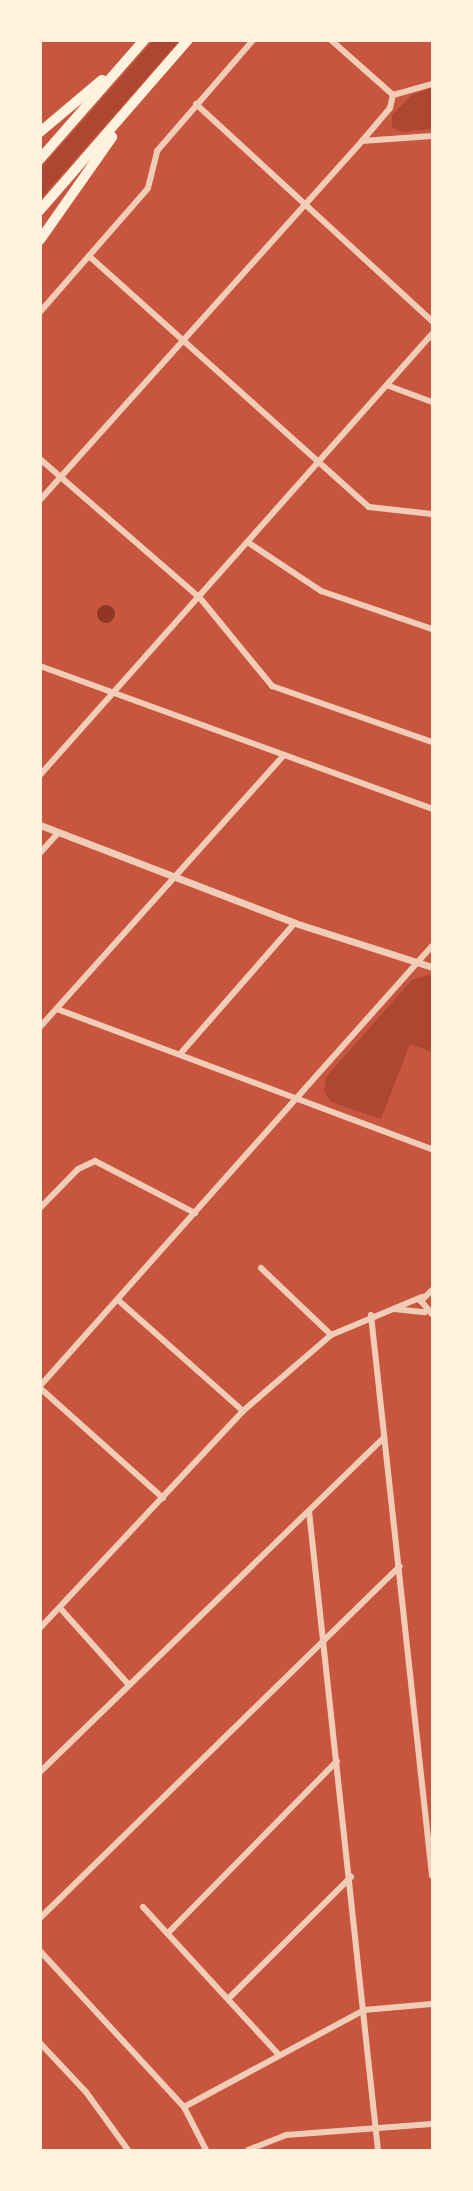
<!DOCTYPE html>
<style>
body{margin:0}
#map{position:relative;width:473px;height:2191px;overflow:hidden;background:#c8553d;font-family:"Exo 2",sans-serif}
div>[style]{position:absolute}
.green>*{inset:0;background:#ae4732}
.water>*{inset:0;background:#8f3625}
.round{border-radius:50%}
.minor>*{height:6px;margin:-3px;padding:0 3px;transform-origin:3px;border-radius:3px;background:#f1ccb7}
.tertiary>*{height:7px;margin:-3.5px;padding:0 3.5px;transform-origin:3.5px;border-radius:3.5px;background:#f1ccb7}
.motorway>*{height:10px;margin:-5px;padding:0 5px;transform-origin:5px;border-radius:5px;background:#fff3e0}
span{translate:-50% -50%;white-space:nowrap;text-align:center;line-height:1.15;-webkit-text-stroke:6px #fff3e0;paint-order:stroke}
.frame{position:absolute;inset:0;border:42px solid #fff3e0;pointer-events:none}
</style>
<div id="map">
<div class="green">
<i style="clip-path:polygon(153px 41px,179px 41px,41px 198px,41px 168px)"></i>
<i style="clip-path:polygon(432px 87px,432px 129px,402px 132px,392px 127px,392px 115px,412px 95px)"></i>
<i style="clip-path:polygon(432px 974px,432px 1052px,410px 1044px,381px 1119px,331px 1102px,324px 1092px,326px 1077px,412px 980px)"></i>
</div>
<div class="water">
<i class="round" style="left:97px;top:605px;width:18px;height:18px"></i>
</div>
<div class="minor">
<i style="left:331px;top:40px;width:83px;rotate:41.6deg"></i>
<i style="left:196px;top:104px;width:321px;rotate:42.6deg"></i>
<i style="left:362px;top:141px;width:70px;rotate:-4.1deg"></i>
<i style="left:89px;top:256px;width:376px;rotate:41.9deg"></i>
<i style="left:369px;top:507px;width:63px;rotate:6.3deg"></i>
<i style="left:40px;top:312px;width:164px;rotate:-48.9deg"></i>
<i style="left:148px;top:188px;width:38px;rotate:-76deg"></i>
<i style="left:157px;top:151px;width:147px;rotate:-49.1deg"></i>
<i style="left:389px;top:386px;width:46px;rotate:20.4deg"></i>
<i style="left:40px;top:459px;width:212px;rotate:41deg"></i>
<i style="left:200px;top:598px;width:114px;rotate:50.7deg"></i>
<i style="left:272px;top:686px;width:170px;rotate:19.3deg"></i>
<i style="left:40px;top:500px;width:482px;rotate:-48.1deg"></i>
<i style="left:362px;top:141px;width:43px;rotate:-49.7deg"></i>
<i style="left:390px;top:108px;width:13px;rotate:-77deg"></i>
<i style="left:393px;top:95px;width:41px;rotate:-15.8deg"></i>
<i style="left:249px;top:543px;width:87px;rotate:33.7deg"></i>
<i style="left:321px;top:591px;width:117px;rotate:18.9deg"></i>
<i style="left:40px;top:666px;width:417px;rotate:20deg"></i>
<i style="left:40px;top:775px;width:590px;rotate:-48.37deg"></i>
<i style="left:40px;top:853px;width:28px;rotate:-48deg"></i>
<i style="left:57px;top:1009px;width:400px;rotate:20.5deg"></i>
<i style="left:40px;top:1027px;width:364px;rotate:-48.1deg"></i>
<i style="left:181px;top:1053px;width:173px;rotate:-48.8deg"></i>
<i style="left:40px;top:1208px;width:54px;rotate:-45.7deg"></i>
<i style="left:78px;top:1169px;width:19px;rotate:-25deg"></i>
<i style="left:95px;top:1161px;width:113px;rotate:27.5deg"></i>
<i style="left:261px;top:1268px;width:97px;rotate:43.7deg"></i>
<i style="left:432px;top:1290px;width:16px;rotate:135deg"></i>
<i style="left:421px;top:1301px;width:17px;rotate:50deg"></i>
<i style="left:118px;top:1300px;width:167px;rotate:41.6deg"></i>
<i style="left:394px;top:1309px;width:31px;rotate:6deg"></i>
<i style="left:371px;top:1315px;width:564px;rotate:83.79deg"></i>
<i style="left:40px;top:1386px;width:589px;rotate:-48.3deg"></i>
<i style="left:40px;top:1388px;width:165px;rotate:41.8deg"></i>
<i style="left:309px;top:1511px;width:643px;rotate:83.84deg"></i>
<i style="left:60px;top:1608px;width:103px;rotate:48.1deg"></i>
<i style="left:40px;top:1628px;width:297px;rotate:-46.9deg"></i>
<i style="left:243px;top:1411px;width:116px;rotate:-40.8deg"></i>
<i style="left:331px;top:1335px;width:99px;rotate:-22.7deg"></i>
<i style="left:40px;top:1772px;width:480px;rotate:-44.2deg"></i>
<i style="left:143px;top:1907px;width:200px;rotate:47.4deg"></i>
<i style="left:40px;top:1918px;width:503px;rotate:-44.36deg"></i>
<i style="left:168px;top:1933px;width:241px;rotate:-45.5deg"></i>
<i style="left:40px;top:1951px;width:212px;rotate:47.3deg"></i>
<i style="left:184px;top:2107px;width:48px;rotate:62.9deg"></i>
<i style="left:229px;top:1998px;width:172px;rotate:-44.8deg"></i>
<i style="left:40px;top:2043px;width:67px;rotate:46.8deg"></i>
<i style="left:86px;top:2092px;width:72px;rotate:54.1deg"></i>
<i style="left:184px;top:2107px;width:204px;rotate:-28.3deg"></i>
<i style="left:364px;top:2010px;width:68px;rotate:-5deg"></i>
<i style="left:248px;top:2150px;width:41px;rotate:-21.5deg"></i>
<i style="left:286px;top:2135px;width:146px;rotate:-4.3deg"></i>
</div>
<div class="tertiary">
<i style="left:40px;top:825px;width:273px;rotate:21deg"></i>
<i style="left:295px;top:923px;width:144px;rotate:17.8deg"></i>
</div>
<div class="motorway">
<i style="left:40px;top:132px;width:81px;rotate:-40deg"></i>
<i style="left:40px;top:159px;width:158px;rotate:-48.8deg"></i>
<i style="left:40px;top:210px;width:225px;rotate:-49deg"></i>
<i style="left:40px;top:240px;width:126px;rotate:-55deg"></i>
</div>
<div class="frame"></div>
</div>
